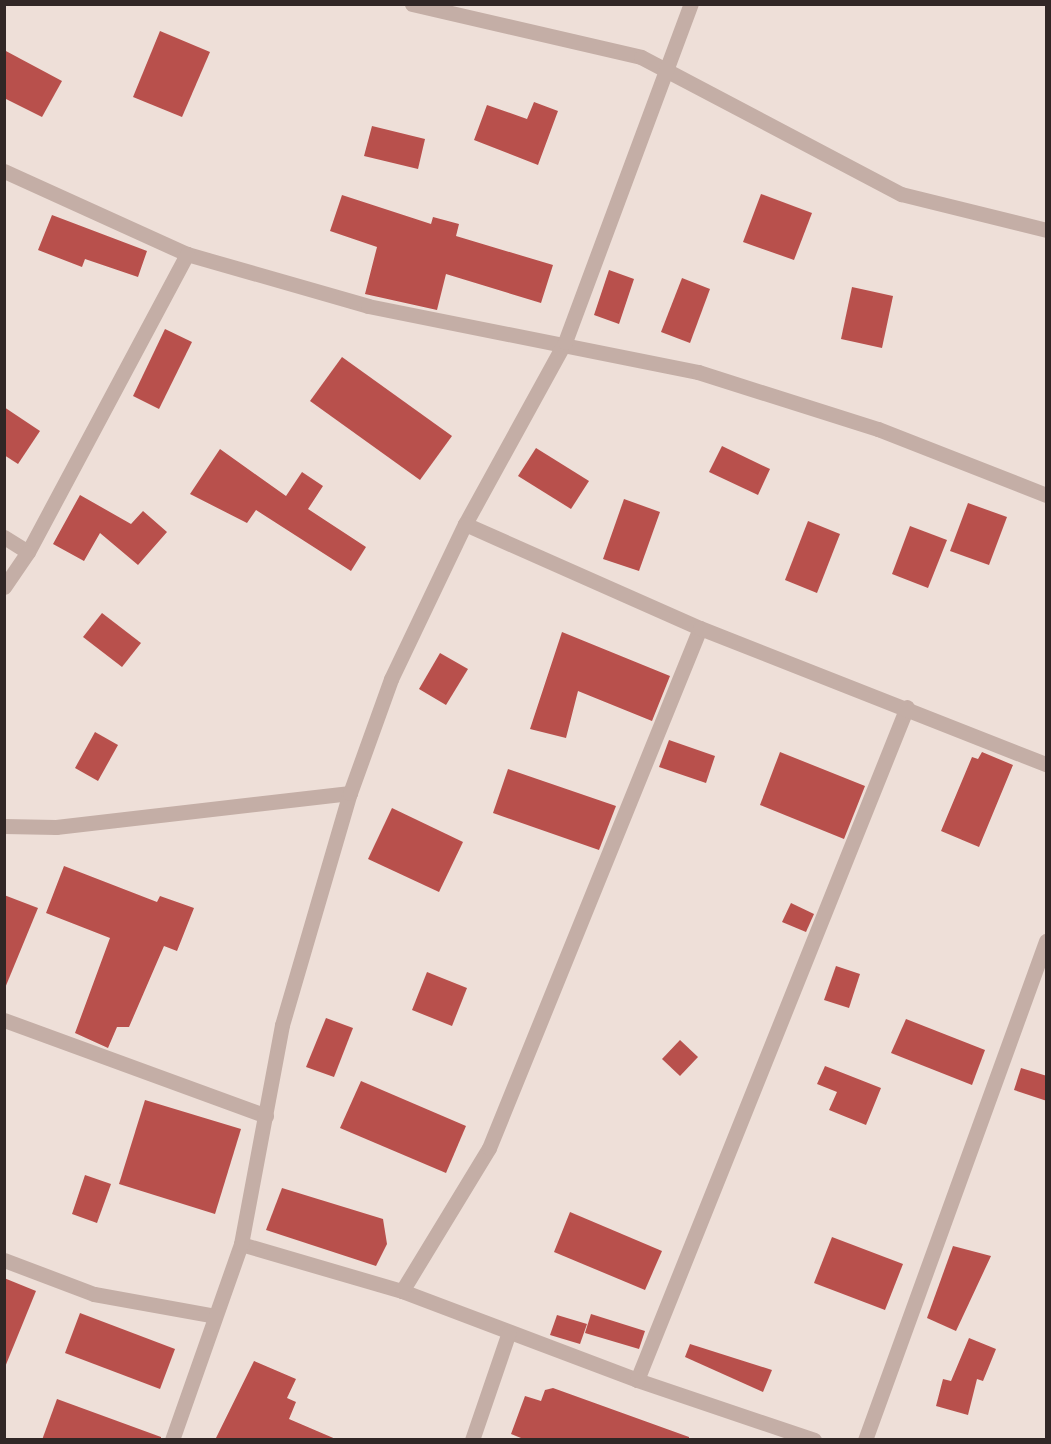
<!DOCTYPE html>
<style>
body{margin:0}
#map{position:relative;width:1051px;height:1444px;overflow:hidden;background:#eedfd8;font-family:"Golos Text",sans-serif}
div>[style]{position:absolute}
.building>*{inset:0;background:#b8504c}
.minor>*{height:15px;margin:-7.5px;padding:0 7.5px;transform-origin:7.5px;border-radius:7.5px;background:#c4aea6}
span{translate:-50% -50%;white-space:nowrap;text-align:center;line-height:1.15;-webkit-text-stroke:6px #f6eae4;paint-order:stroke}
.frame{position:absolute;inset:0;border:6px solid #312726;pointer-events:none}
</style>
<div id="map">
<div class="building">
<i style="clip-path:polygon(160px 31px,210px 52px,182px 117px,133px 97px)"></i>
<i style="clip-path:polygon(4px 50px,62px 81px,42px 117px,4px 98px)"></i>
<i style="clip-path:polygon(534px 102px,558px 111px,538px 165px,474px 140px,487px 105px,527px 119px)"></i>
<i style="clip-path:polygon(372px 126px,425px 139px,418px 169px,364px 156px)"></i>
<i style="clip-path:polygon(761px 194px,812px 213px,794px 260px,743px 242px)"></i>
<i style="clip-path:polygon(342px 195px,431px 224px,433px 217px,459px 224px,456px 236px,553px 265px,541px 303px,446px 274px,437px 310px,365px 294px,377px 247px,330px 231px)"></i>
<i style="clip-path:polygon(52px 215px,147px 251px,138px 277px,85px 259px,82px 267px,38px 250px)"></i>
<i style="clip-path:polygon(609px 270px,634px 279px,619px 324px,594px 315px)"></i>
<i style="clip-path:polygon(682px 278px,710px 289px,690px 343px,661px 332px)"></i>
<i style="clip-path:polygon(852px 287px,893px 296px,882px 348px,841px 339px)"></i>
<i style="clip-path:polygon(165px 329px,192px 342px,159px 409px,133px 396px)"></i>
<i style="clip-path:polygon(342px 357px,452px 436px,420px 480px,310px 401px)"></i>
<i style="clip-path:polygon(4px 407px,40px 431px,18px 464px,4px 455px)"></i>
<i style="clip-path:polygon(722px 446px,770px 469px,758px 495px,709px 472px)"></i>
<i style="clip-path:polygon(536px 448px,589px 481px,571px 509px,518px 476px)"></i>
<i style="clip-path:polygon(220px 449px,286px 496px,302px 472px,323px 486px,308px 509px,366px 547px,351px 571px,256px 510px,247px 523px,190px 494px)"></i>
<i style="clip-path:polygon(80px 495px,131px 524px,143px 511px,167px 532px,138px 565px,100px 533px,84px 561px,53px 544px)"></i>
<i style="clip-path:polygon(624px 499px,660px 512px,639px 571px,603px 559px)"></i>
<i style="clip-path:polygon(968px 503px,1007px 517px,989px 565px,950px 551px)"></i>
<i style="clip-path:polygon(808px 521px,840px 534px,817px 593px,785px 580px)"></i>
<i style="clip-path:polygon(910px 526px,947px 540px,928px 588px,892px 574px)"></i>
<i style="clip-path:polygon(102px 613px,141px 643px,122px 667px,83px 637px)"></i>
<i style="clip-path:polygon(562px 632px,670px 676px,652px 721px,578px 691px,566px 738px,530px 729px)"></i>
<i style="clip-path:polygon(440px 653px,468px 669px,446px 705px,419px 689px)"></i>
<i style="clip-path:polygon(95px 732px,118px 745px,98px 781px,75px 768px)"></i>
<i style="clip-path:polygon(669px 740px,715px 756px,706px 783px,659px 767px)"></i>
<i style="clip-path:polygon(780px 752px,865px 786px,844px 839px,760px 805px)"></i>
<i style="clip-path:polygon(982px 752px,1013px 765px,979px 847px,941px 831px,972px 757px,978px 759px)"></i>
<i style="clip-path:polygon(508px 769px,616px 806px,599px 850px,493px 813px)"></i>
<i style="clip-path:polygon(392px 808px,463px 842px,439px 892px,368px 859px)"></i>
<i style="clip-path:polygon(64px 866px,157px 902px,160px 896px,194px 908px,177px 951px,164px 946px,129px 1027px,117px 1027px,108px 1048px,75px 1033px,110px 938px,46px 913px)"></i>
<i style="clip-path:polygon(4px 895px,38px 908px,5px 988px,4px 988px)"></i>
<i style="clip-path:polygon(791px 903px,814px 914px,806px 932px,782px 922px)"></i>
<i style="clip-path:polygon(836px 966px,860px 974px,849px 1008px,824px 1000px)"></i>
<i style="clip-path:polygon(427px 972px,467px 988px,452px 1026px,412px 1010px)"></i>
<i style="clip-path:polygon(326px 1018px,353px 1028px,334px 1077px,306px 1067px)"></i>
<i style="clip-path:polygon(906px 1019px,985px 1050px,972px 1085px,891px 1053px)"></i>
<i style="clip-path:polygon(680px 1040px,698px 1057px,680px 1076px,662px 1059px)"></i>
<i style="clip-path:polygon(825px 1066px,881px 1088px,866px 1125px,829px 1110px,837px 1092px,817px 1084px)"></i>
<i style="clip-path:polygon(1021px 1068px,1047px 1076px,1047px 1101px,1014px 1090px)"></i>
<i style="clip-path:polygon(361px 1081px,466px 1126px,446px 1173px,340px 1128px)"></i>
<i style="clip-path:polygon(145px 1100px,241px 1129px,215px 1214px,119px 1184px)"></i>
<i style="clip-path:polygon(85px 1175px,111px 1184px,97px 1223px,72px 1214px)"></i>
<i style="clip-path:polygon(282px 1188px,383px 1219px,387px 1244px,376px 1266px,266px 1230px)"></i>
<i style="clip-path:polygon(570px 1212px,662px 1251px,645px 1290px,554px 1252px)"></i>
<i style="clip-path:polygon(832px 1237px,903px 1264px,885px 1310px,814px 1283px)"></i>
<i style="clip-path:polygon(953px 1246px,991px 1256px,956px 1331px,927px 1318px)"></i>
<i style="clip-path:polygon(4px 1278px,36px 1291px,5px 1367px,4px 1367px)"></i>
<i style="clip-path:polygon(80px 1313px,175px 1349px,160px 1389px,65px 1353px)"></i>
<i style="clip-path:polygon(591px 1314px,645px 1331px,639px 1349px,585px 1333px)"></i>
<i style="clip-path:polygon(557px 1315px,587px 1324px,580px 1344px,550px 1335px)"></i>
<i style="clip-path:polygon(969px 1338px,996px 1349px,983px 1381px,977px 1379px,968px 1415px,936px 1406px,943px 1379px,951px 1381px)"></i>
<i style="clip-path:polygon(690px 1344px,772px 1370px,763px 1392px,685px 1357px)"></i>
<i style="clip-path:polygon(254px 1361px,296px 1379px,287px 1398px,296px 1402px,289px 1419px,338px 1440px,215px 1440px)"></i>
<i style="clip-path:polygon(553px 1388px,689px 1437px,689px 1440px,526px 1440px,511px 1434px,525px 1396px,541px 1401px,545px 1390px)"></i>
<i style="clip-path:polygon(57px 1399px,161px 1437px,161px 1440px,42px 1440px)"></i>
</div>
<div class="minor">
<i style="left:412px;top:4px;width:235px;rotate:13deg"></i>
<i style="left:641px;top:57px;width:294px;rotate:27.8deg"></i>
<i style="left:901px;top:194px;width:149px;rotate:13.9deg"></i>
<i style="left:4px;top:171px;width:201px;rotate:24.4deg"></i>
<i style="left:187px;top:254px;width:188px;rotate:16deg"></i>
<i style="left:368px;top:306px;width:337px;rotate:11.3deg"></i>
<i style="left:698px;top:372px;width:189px;rotate:17.6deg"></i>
<i style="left:878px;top:429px;width:180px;rotate:21.4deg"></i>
<i style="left:465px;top:524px;width:208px;rotate:-61.2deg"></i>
<i style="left:565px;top:342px;width:361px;rotate:-69.6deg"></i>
<i style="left:4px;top:537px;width:28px;rotate:32deg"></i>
<i style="left:28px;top:552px;width:338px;rotate:-61.9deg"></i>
<i style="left:4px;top:587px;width:42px;rotate:-55.6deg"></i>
<i style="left:4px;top:826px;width:52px;rotate:1.1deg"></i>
<i style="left:56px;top:827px;width:296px;rotate:-6.6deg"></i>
<i style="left:4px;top:1020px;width:279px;rotate:20.1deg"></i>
<i style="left:241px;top:1244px;width:168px;rotate:16.3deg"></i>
<i style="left:402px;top:1291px;width:251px;rotate:20.7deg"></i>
<i style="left:637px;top:1380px;width:187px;rotate:18.7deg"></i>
<i style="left:4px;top:1260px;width:96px;rotate:20.7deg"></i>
<i style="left:94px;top:1294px;width:123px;rotate:10.3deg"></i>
<i style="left:402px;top:1291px;width:167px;rotate:-58.7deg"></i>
<i style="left:489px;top:1148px;width:561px;rotate:-67.91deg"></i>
<i style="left:637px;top:1380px;width:725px;rotate:-68.14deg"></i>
<i style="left:172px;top:1440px;width:208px;rotate:-70.6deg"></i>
<i style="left:241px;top:1244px;width:223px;rotate:-79.4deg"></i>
<i style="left:282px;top:1025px;width:242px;rotate:-73.7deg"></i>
<i style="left:350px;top:793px;width:121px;rotate:-70.2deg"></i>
<i style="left:391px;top:679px;width:172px;rotate:-64.5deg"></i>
<i style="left:465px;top:524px;width:257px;rotate:23.9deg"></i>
<i style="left:700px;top:628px;width:372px;rotate:21.5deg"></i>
<i style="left:472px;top:1440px;width:114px;rotate:-71.1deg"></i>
<i style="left:865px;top:1440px;width:531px;rotate:-70.06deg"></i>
</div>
<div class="frame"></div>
</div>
